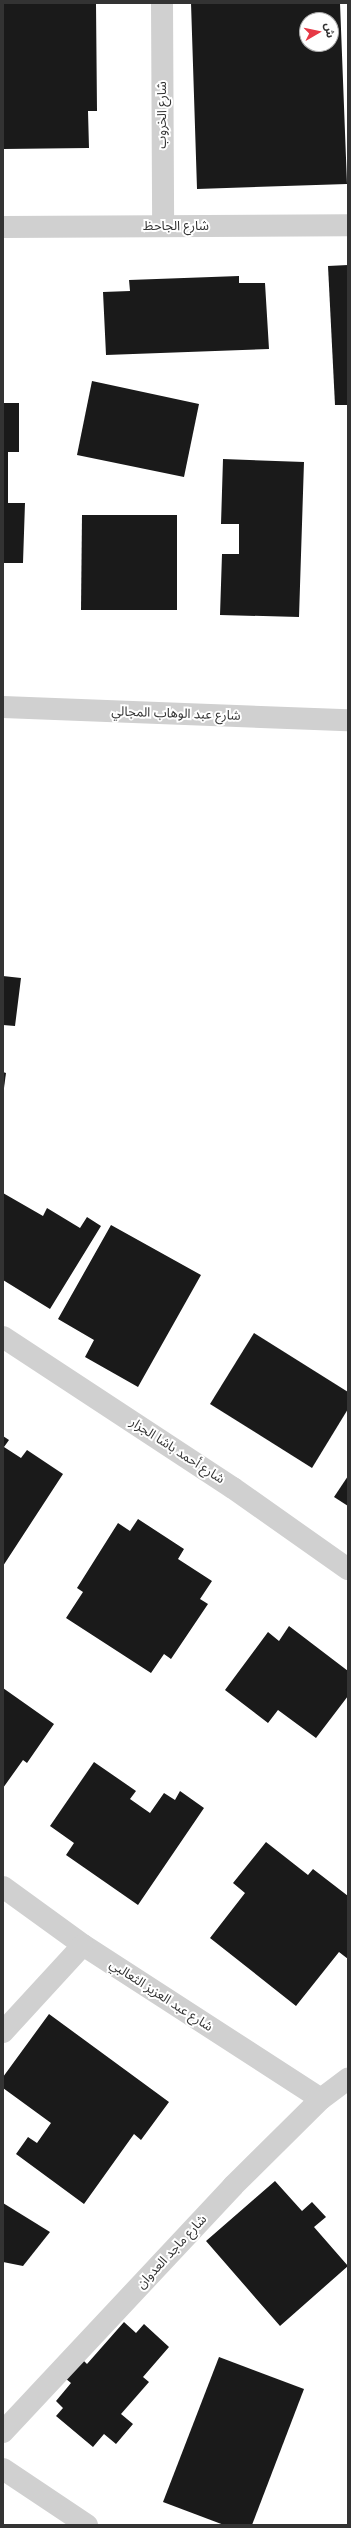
<!DOCTYPE html>
<meta charset="utf-8">
<style>
body{margin:0}
#map{position:relative;width:351px;height:2528px;overflow:hidden;background:#fff;font-family:"DM Sans","Noto Sans Arabic",sans-serif}
div>[style]{position:absolute}
.building>*{inset:0;background:#1a1a1a}
.minor>*{height:22px;margin:-11px;padding:0 11px;transform-origin:11px;border-radius:11px;background:#d0d0d0}
span{translate:-50% -50%;white-space:nowrap;text-align:center;line-height:1.15;-webkit-text-stroke:4px #fff;paint-order:stroke}
.street-label{font-size:13px;color:#333}
.frame{position:absolute;inset:0;border:4px solid #333;pointer-events:none}
.north{position:absolute;left:299px;top:12px;width:40px;height:40px;box-sizing:border-box;background:#fff;border:1px solid #adadad;border-radius:50%;rotate:81deg;font-size:11px;font-weight:700;line-height:16px;text-align:center;color:#333}
.north::after{content:'';display:block;margin:auto;width:14px;height:18px;background:#e63946;clip-path:polygon(50% 0,100% 100%,50% 72%,0 100%)}
</style>
<div id="map">
<div class="building">
<i style="clip-path:polygon(3px 3px,96px 3px,97px 111px,88px 111px,89px 148px,3px 149px)"></i>
<i style="clip-path:polygon(evenodd,191px 3px,340px 3px,347px 184px,197px 189px,191px 3px,307px 20px,331px 20px,331px 44px,307px 44px,307px 20px)"></i>
<i style="clip-path:polygon(348px 265px,348px 405px,335px 405px,328px 266px)"></i>
<i style="clip-path:polygon(239px 276px,239px 283px,265px 283px,269px 349px,106px 355px,103px 292px,130px 291px,129px 280px)"></i>
<i style="clip-path:polygon(92px 381px,199px 404px,184px 477px,77px 455px)"></i>
<i style="clip-path:polygon(3px 403px,19px 403px,19px 452px,8px 452px,8px 503px,25px 503px,23px 563px,3px 563px)"></i>
<i style="clip-path:polygon(223px 459px,304px 462px,299px 617px,220px 615px,222px 554px,239px 554px,239px 524px,221px 524px)"></i>
<i style="clip-path:polygon(82px 515px,177px 515px,177px 610px,81px 610px)"></i>
<i style="clip-path:polygon(3px 976px,21px 978px,15px 1026px,3px 1025px)"></i>
<i style="clip-path:polygon(3px 1072px,6px 1073px,4px 1088px,3px 1088px)"></i>
<i style="clip-path:polygon(3px 1193px,43px 1216px,47px 1208px,80px 1228px,87px 1217px,101px 1226px,50px 1309px,3px 1280px)"></i>
<i style="clip-path:polygon(111px 1225px,201px 1275px,138px 1387px,85px 1357px,94px 1340px,58px 1319px)"></i>
<i style="clip-path:polygon(254px 1333px,348px 1392px,348px 1409px,312px 1468px,210px 1404px)"></i>
<i style="clip-path:polygon(3px 1436px,9px 1440px,4px 1447px,21px 1458px,27px 1450px,63px 1474px,3px 1566px)"></i>
<i style="clip-path:polygon(348px 1476px,348px 1506px,334px 1497px)"></i>
<i style="clip-path:polygon(138px 1519px,184px 1549px,178px 1559px,212px 1581px,200px 1599px,208px 1604px,171px 1659px,164px 1654px,151px 1673px,66px 1618px,83px 1592px,77px 1588px,118px 1523px,130px 1531px)"></i>
<i style="clip-path:polygon(289px 1626px,348px 1671px,348px 1696px,316px 1738px,278px 1710px,268px 1723px,225px 1690px,268px 1632px,279px 1641px)"></i>
<i style="clip-path:polygon(3px 1688px,54px 1724px,27px 1763px,23px 1760px,3px 1788px)"></i>
<i style="clip-path:polygon(94px 1762px,136px 1791px,130px 1799px,150px 1813px,164px 1793px,175px 1800px,180px 1791px,204px 1808px,138px 1905px,66px 1855px,74px 1843px,50px 1826px)"></i>
<i style="clip-path:polygon(266px 1842px,308px 1875px,313px 1869px,348px 1896px,348px 1959px,339px 1952px,296px 2006px,210px 1938px,245px 1893px,233px 1883px)"></i>
<i style="clip-path:polygon(49px 2014px,169px 2102px,141px 2140px,134px 2134px,84px 2204px,16px 2154px,28px 2137px,37px 2143px,51px 2123px,3px 2088px,3px 2077px)"></i>
<i style="clip-path:polygon(275px 2181px,302px 2211px,312px 2202px,326px 2217px,314px 2227px,348px 2266px,280px 2326px,206px 2241px)"></i>
<i style="clip-path:polygon(3px 2203px,50px 2232px,23px 2266px,3px 2262px)"></i>
<i style="clip-path:polygon(124px 2322px,136px 2333px,144px 2324px,169px 2347px,143px 2377px,149px 2382px,121px 2414px,133px 2424px,116px 2444px,104px 2434px,93px 2447px,56px 2416px,63px 2408px,56px 2401px,71px 2383px,65px 2378px,82px 2359px,87px 2364px)"></i>
<i style="clip-path:polygon(219px 2357px,304px 2389px,252px 2525px,224px 2525px,163px 2502px)"></i>
</div>
<div class="minor">
<i style="left:162px;top:3px;width:223px;rotate:89.7deg"></i>
<i style="left:3px;top:227px;width:345px;rotate:-0.3deg"></i>
<i style="left:3px;top:707px;width:345px;rotate:2.2deg"></i>
<i style="left:3px;top:1337px;width:275px;rotate:33.3deg"></i>
<i style="left:233px;top:1488px;width:141px;rotate:35.2deg"></i>
<i style="left:3px;top:1887px;width:99px;rotate:35.9deg"></i>
<i style="left:83px;top:1945px;width:283px;rotate:32.9deg"></i>
<i style="left:3px;top:2032px;width:118px;rotate:-47.4deg"></i>
<i style="left:3px;top:2432px;width:337px;rotate:-46.9deg"></i>
<i style="left:233px;top:2186px;width:124px;rotate:-44.7deg"></i>
<i style="left:321px;top:2099px;width:34px;rotate:-37deg"></i>
<i style="left:3px;top:2469px;width:101px;rotate:33.7deg"></i>
</div>
<div class="street-label">
<span style="left:162px;top:115px;rotate:-90deg">شارع الخروب</span>
<span style="left:176px;top:226px">شارع الجاحظ</span>
<span style="left:176px;top:714px;rotate:2deg">شارع عبد الوهاب المجالي</span>
<span style="left:177px;top:1451px;rotate:33deg">شارع أحمد باشا الجزار</span>
<span style="left:161px;top:1996px;rotate:33deg">شارع عبد العزيز الثعالبي</span>
<span style="left:172px;top:2252px;rotate:-47deg">شارع ماجد العدوان</span>
</div>
<div class="frame"></div>
<div class="north">ش</div>
</div>
